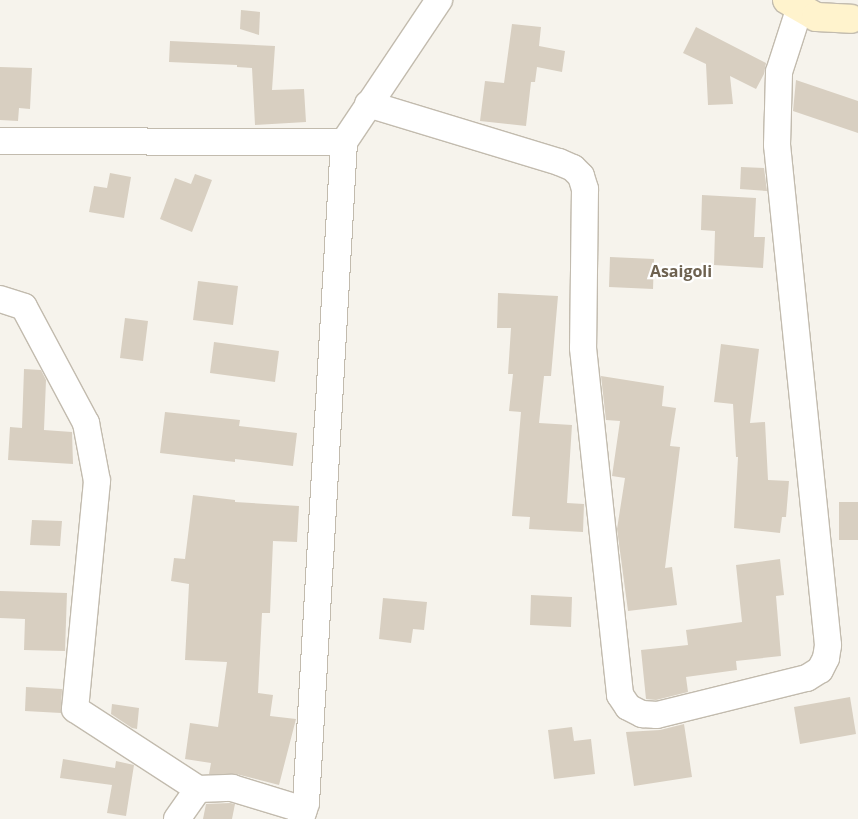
<!DOCTYPE html>
<style>
body{margin:0}
#map{position:relative;width:858px;height:819px;overflow:hidden;background:#f6f3ec;font-family:"Open Sans",sans-serif}
div>[style]{position:absolute}
.building>*{inset:0;background:#d8cfc1}
.roads{filter:drop-shadow(1px 0 #c2bbae) drop-shadow(-1px 0 #c2bbae) drop-shadow(0 1px #c2bbae) drop-shadow(0 -1px #c2bbae)}
.street>*{height:26px;margin:-13px;padding:0 13px;transform-origin:13px;border-radius:13px;background:#fff}
.secondary>*{height:28px;margin:-14px;padding:0 14px;transform-origin:14px;border-radius:14px;background:#fff3cd}
span{translate:-50% -50%;white-space:nowrap;text-align:center;line-height:1.15;-webkit-text-stroke:4.5px #fff;paint-order:stroke}
.quarter-label{font-size:16px;color:#6e6250;font-weight:700}
</style>
<div id="map">
<div class="building">
<i style="clip-path:polygon(241px 10px,260px 12px,259px 35px,240px 29px)"></i>
<i style="clip-path:polygon(512px 24px,541px 27px,539px 46px,565px 51px,562px 72px,537px 67px,535px 82px,531px 82px,526px 126px,480px 121px,485px 81px,504px 83px)"></i>
<i style="clip-path:polygon(696px 27px,766px 63px,764px 74px,756px 89px,730px 76px,733px 104px,708px 105px,706px 64px,683px 53px)"></i>
<i style="clip-path:polygon(170px 41px,275px 46px,272px 90px,304px 89px,306px 122px,255px 125px,252px 68px,237px 67px,237px 65px,169px 62px)"></i>
<i style="clip-path:polygon(0 67px,32px 68px,30px 109px,19px 108px,18px 121px,0 120px)"></i>
<i style="clip-path:polygon(796px 80px,858px 101px,858px 133px,793px 111px)"></i>
<i style="clip-path:polygon(741px 167px,764px 168px,767px 191px,740px 189px)"></i>
<i style="clip-path:polygon(110px 173px,131px 177px,124px 218px,89px 212px,94px 186px,107px 188px)"></i>
<i style="clip-path:polygon(195px 174px,212px 180px,192px 232px,160px 219px,175px 178px,191px 184px)"></i>
<i style="clip-path:polygon(702px 195px,756px 198px,754px 237px,765px 237px,763px 268px,714px 265px,715px 231px,701px 230px)"></i>
<i style="clip-path:polygon(610px 257px,654px 259px,653px 289px,609px 287px)"></i>
<i style="clip-path:polygon(198px 281px,238px 286px,233px 325px,193px 320px)"></i>
<i style="clip-path:polygon(498px 293px,558px 296px,551px 376px,544px 376px,539px 423px,572px 425px,567px 503px,584px 504px,583px 532px,529px 529px,530px 517px,512px 516px,521px 412px,509px 411px,513px 374px,508px 374px,511px 328px,497px 328px)"></i>
<i style="clip-path:polygon(125px 318px,148px 321px,143px 361px,120px 358px)"></i>
<i style="clip-path:polygon(214px 342px,279px 351px,275px 382px,210px 373px)"></i>
<i style="clip-path:polygon(721px 344px,759px 349px,750px 423px,765px 422px,768px 480px,789px 481px,786px 517px,782px 517px,780px 533px,734px 528px,738px 457px,736px 457px,733px 404px,714px 402px)"></i>
<i style="clip-path:polygon(24px 369px,41px 370px,46px 380px,44px 430px,72px 432px,73px 464px,8px 460px,10px 427px,22px 428px)"></i>
<i style="clip-path:polygon(601px 376px,664px 386px,662px 406px,676px 408px,670px 446px,680px 447px,665px 568px,672px 567px,677px 605px,628px 611px,617px 529px,625px 478px,612px 476px,620px 421px,606px 420px)"></i>
<i style="clip-path:polygon(165px 412px,240px 420px,239px 426px,297px 433px,293px 466px,235px 459px,235px 462px,160px 453px)"></i>
<i style="clip-path:polygon(193px 495px,235px 500px,235px 502px,299px 506px,297px 542px,273px 541px,270px 613px,262px 613px,258px 693px,273px 695px,270px 716px,296px 719px,279px 785px,236px 774px,209px 774px,211px 763px,185px 759px,190px 723px,218px 727px,227px 662px,185px 660px,189px 584px,171px 581px,174px 558px,185px 559px)"></i>
<i style="clip-path:polygon(839px 502px,858px 502px,858px 540px,839px 540px)"></i>
<i style="clip-path:polygon(32px 520px,62px 521px,60px 546px,30px 545px)"></i>
<i style="clip-path:polygon(780px 559px,784px 595px,776px 596px,781px 656px,736px 661px,737px 670px,686px 677px,688px 692px,656px 700px,646px 699px,641px 650px,688px 645px,686px 630px,742px 622px,736px 565px)"></i>
<i style="clip-path:polygon(0 591px,67px 593px,65px 651px,24px 650px,25px 619px,0 618px)"></i>
<i style="clip-path:polygon(531px 595px,572px 597px,571px 627px,530px 625px)"></i>
<i style="clip-path:polygon(383px 598px,427px 602px,424px 630px,413px 629px,411px 643px,379px 639px)"></i>
<i style="clip-path:polygon(26px 687px,62px 689px,61px 713px,25px 711px)"></i>
<i style="clip-path:polygon(850px 697px,856px 734px,800px 744px,794px 707px)"></i>
<i style="clip-path:polygon(112px 704px,139px 708px,137px 729px,132px 728px,111px 714px)"></i>
<i style="clip-path:polygon(684px 724px,692px 777px,634px 786px,626px 732px,660px 730px)"></i>
<i style="clip-path:polygon(572px 727px,574px 741px,591px 739px,595px 774px,554px 779px,548px 730px)"></i>
<i style="clip-path:polygon(63px 759px,115px 768px,116px 761px,134px 765px,126px 816px,107px 813px,112px 785px,60px 778px)"></i>
<i style="clip-path:polygon(230px 803px,235px 804px,232px 819px,203px 819px,206px 804px)"></i>
</div>
<div class="roads">
<div class="street">
<i style="left:368px;top:104px;width:200px;rotate:16.9deg"></i>
<i style="left:559px;top:162px;width:15px;rotate:23deg"></i>
<i style="left:573px;top:168px;width:11px;rotate:45deg"></i>
<i style="left:581px;top:176px;width:14px;rotate:73deg"></i>
<i style="left:585px;top:189px;width:159px;rotate:90.7deg"></i>
<i style="left:583px;top:348px;width:349px;rotate:83.9deg"></i>
<i style="left:620px;top:695px;width:14px;rotate:56deg"></i>
<i style="left:628px;top:707px;width:16px;rotate:27deg"></i>
<i style="left:642px;top:714px;width:15px;rotate:4deg"></i>
<i style="left:657px;top:715px;width:154px;rotate:-13.9deg"></i>
<i style="left:807px;top:678px;width:15px;rotate:-32deg"></i>
<i style="left:820px;top:670px;width:13px;rotate:-63deg"></i>
<i style="left:826px;top:658px;width:13px;rotate:-81deg"></i>
<i style="left:828px;top:645px;width:503px;rotate:-95.82deg"></i>
<i style="left:777px;top:145px;width:73px;rotate:-88.4deg"></i>
<i style="left:779px;top:72px;width:68px;rotate:-72.1deg"></i>
<i style="left:0;top:141px;width:344px;rotate:0.2deg"></i>
<i style="left:0;top:299px;width:25px;rotate:18deg"></i>
<i style="left:24px;top:307px;width:132px;rotate:61.9deg"></i>
<i style="left:86px;top:423px;width:59px;rotate:79.3deg"></i>
<i style="left:97px;top:481px;width:229px;rotate:95.5deg"></i>
<i style="left:75px;top:709px;width:147px;rotate:33deg"></i>
<i style="left:177px;top:819px;width:37px;rotate:-55deg"></i>
<i style="left:198px;top:789px;width:34px;rotate:-2deg"></i>
<i style="left:232px;top:788px;width:75px;rotate:17deg"></i>
<i style="left:301px;top:819px;width:17px;rotate:-73deg"></i>
<i style="left:306px;top:803px;width:662px;rotate:-86.71deg"></i>
<i style="left:344px;top:142px;width:171px;rotate:-56.2deg"></i>
</div>
<div class="secondary">
<i style="left:787px;top:0;width:34px;rotate:30deg"></i>
<i style="left:816px;top:17px;width:35px;rotate:3deg"></i>
</div>
</div>
<div class="quarter-label">
<span style="left:681px;top:271px">Asaigoli</span>
</div>
</div>
